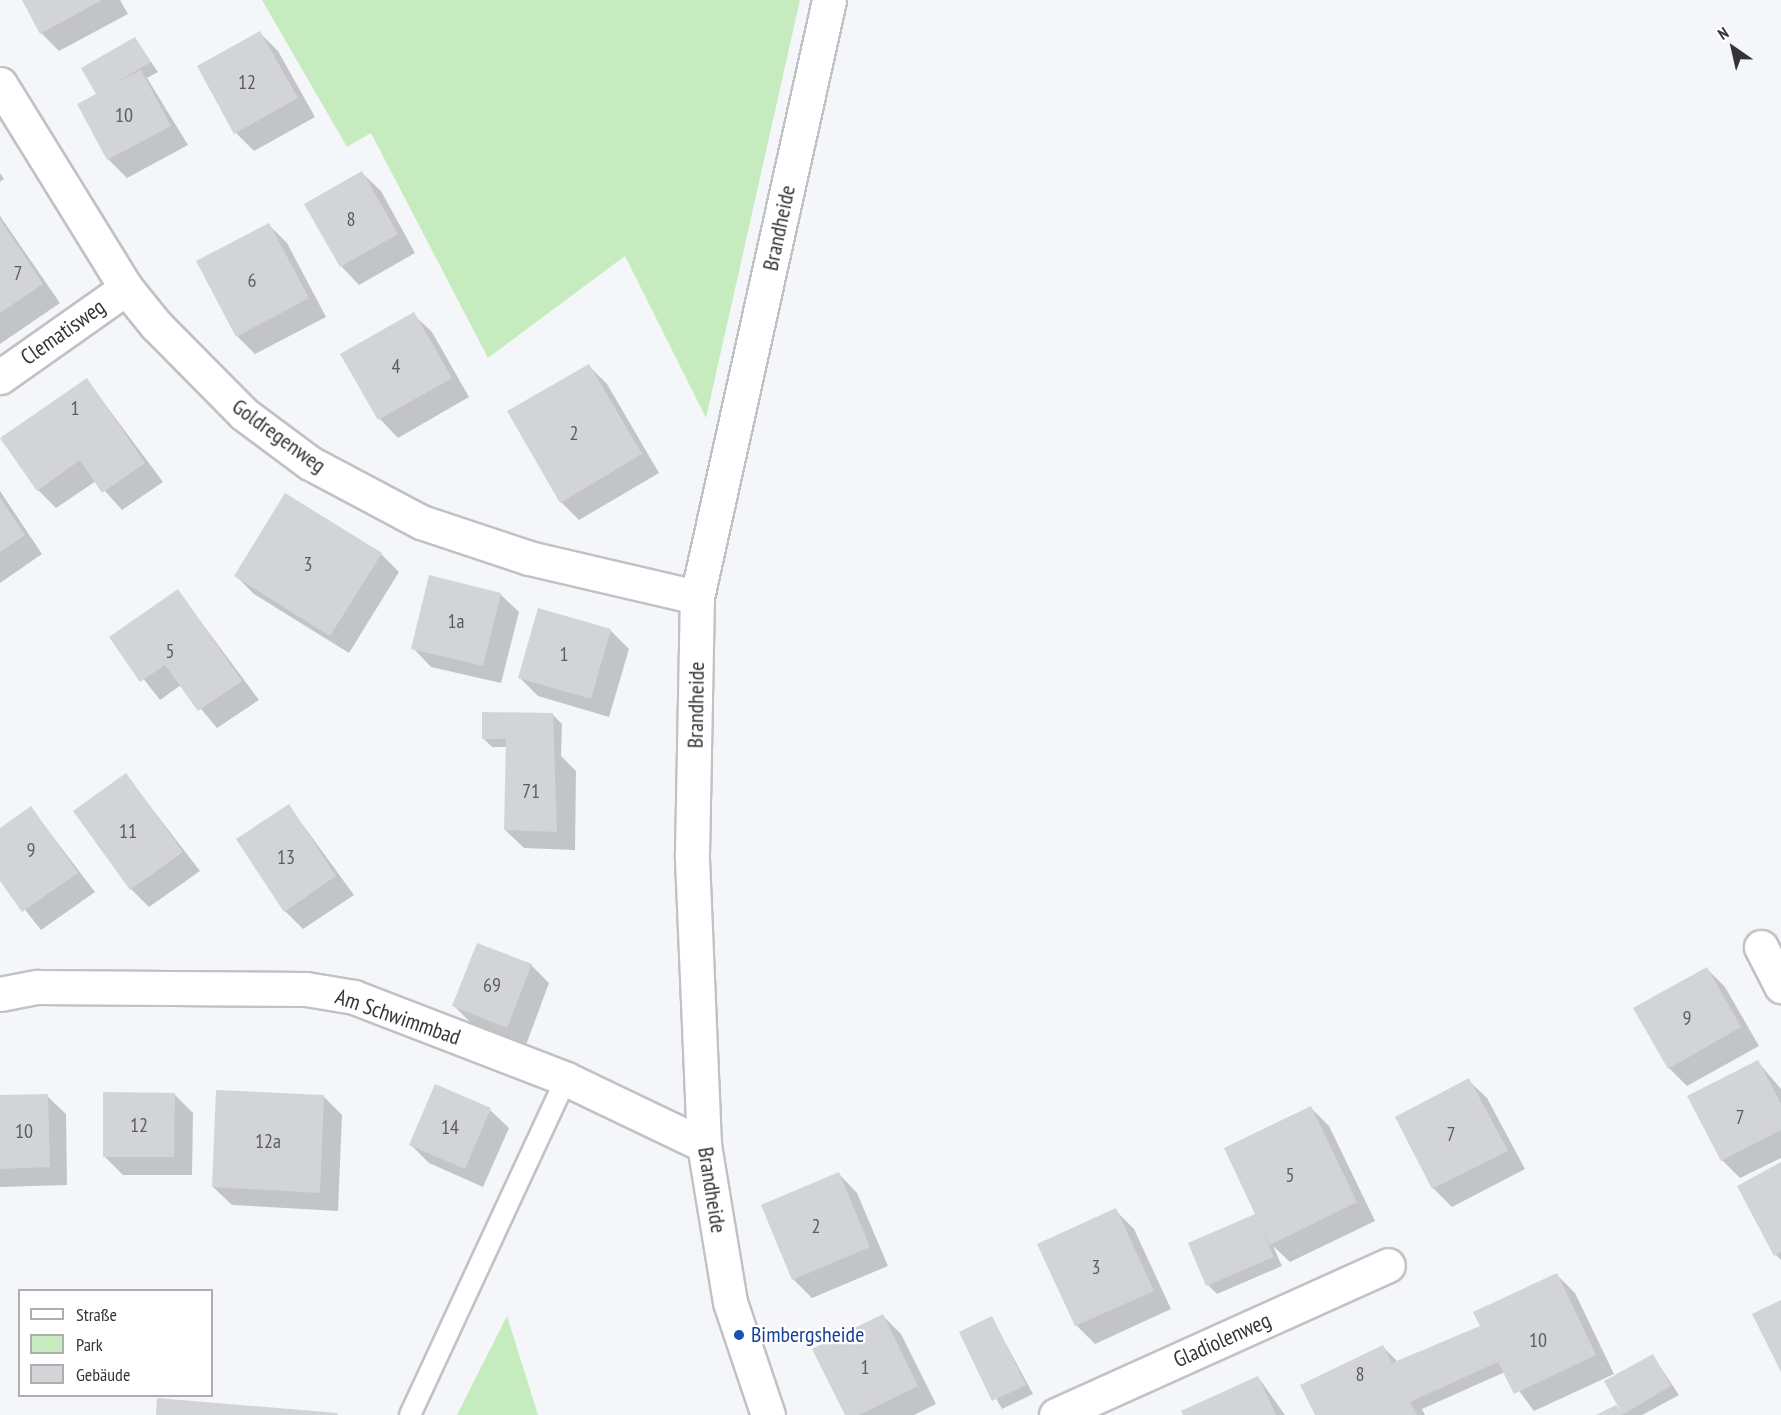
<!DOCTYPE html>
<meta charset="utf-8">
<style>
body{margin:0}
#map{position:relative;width:1781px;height:1415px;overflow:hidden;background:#f4f6f9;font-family:"PT Sans Narrow",sans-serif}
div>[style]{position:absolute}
.green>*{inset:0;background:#c6ebbf}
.shadow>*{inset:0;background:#0003}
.building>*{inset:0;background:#d2d4d7}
.roads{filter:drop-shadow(2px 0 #c0c2c5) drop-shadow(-2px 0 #c0c2c5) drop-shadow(0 2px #c0c2c5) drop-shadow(0 -2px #c0c2c5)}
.service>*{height:20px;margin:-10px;padding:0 10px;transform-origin:10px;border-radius:10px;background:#fff}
.minor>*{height:33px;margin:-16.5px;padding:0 16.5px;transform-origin:16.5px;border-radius:16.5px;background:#fff}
.dots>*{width:16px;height:16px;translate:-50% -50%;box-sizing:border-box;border:3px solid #fff;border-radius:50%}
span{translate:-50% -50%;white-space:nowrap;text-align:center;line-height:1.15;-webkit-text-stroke:4.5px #fff;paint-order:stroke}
.number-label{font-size:20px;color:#5c5d5e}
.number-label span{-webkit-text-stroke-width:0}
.street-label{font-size:22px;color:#343536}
.transit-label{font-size:22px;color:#164399}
.left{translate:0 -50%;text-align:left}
.legend{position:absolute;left:18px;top:1289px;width:195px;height:108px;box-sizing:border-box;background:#fff;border:2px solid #aeaeaf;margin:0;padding:8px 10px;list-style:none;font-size:18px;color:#343536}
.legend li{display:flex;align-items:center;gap:12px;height:30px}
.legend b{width:30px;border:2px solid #aeaeaf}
.north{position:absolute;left:1703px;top:18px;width:60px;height:60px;-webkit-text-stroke:4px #fff;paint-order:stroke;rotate:326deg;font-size:16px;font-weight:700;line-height:24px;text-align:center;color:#343536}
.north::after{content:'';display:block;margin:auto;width:21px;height:27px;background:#343536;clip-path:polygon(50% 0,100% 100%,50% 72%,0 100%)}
</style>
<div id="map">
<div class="green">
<i style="clip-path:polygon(262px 0,800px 0,706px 418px,625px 256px,488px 358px,371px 133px,347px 147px)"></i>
<i style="clip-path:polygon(507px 1316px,538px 1415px,457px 1415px)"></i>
</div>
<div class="shadow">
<i style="clip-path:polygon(23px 0,120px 0,128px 14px,59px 51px,41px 33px)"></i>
<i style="clip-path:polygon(260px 33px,278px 51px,315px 117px,254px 151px,236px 133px)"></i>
<i style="clip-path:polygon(135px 39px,158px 72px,147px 78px,188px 145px,127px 178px,108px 159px,98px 94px)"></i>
<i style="clip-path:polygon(0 173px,4px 179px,0 182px)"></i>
<i style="clip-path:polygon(362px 173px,381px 191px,415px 253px,359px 285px,341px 266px)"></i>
<i style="clip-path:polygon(0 216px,60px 303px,0 344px)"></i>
<i style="clip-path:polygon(268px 224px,287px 243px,326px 317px,255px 354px,237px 336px)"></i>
<i style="clip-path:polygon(413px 314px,432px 332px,469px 397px,398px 438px,380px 419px)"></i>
<i style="clip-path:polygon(589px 366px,607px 384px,659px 473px,579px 520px,561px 502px)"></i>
<i style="clip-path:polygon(87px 380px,163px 482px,122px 510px,96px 481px,56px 508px,38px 490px)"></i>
<i style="clip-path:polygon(0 491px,42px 554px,0 583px)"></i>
<i style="clip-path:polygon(381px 554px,399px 572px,349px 653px,254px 594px,236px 576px)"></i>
<i style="clip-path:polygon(178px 591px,259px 700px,217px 728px,181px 685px,160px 700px,111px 637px)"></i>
<i style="clip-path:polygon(500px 594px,519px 612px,501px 683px,431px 667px,413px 648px)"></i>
<i style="clip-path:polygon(610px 630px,629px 649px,609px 717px,538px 696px,520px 678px)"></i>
<i style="clip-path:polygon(553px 715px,562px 724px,561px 756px,576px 771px,575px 850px,524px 848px,505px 830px,507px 747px,492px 747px,483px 738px)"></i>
<i style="clip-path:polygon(126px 775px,200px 871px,149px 907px,131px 889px)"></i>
<i style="clip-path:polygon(289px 806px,354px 895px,303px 929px,285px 911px)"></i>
<i style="clip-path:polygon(31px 808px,95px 892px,41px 930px,0 878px,0 829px)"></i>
<i style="clip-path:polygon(531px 965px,549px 983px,526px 1045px,472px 1024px,454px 1006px)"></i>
<i style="clip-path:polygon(1707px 969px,1725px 987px,1759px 1046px,1687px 1086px,1669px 1068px)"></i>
<i style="clip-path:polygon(1758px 1062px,1781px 1089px,1781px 1158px,1740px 1178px,1722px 1160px)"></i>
<i style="clip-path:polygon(1468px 1080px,1487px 1098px,1525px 1169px,1452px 1207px,1433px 1188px)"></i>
<i style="clip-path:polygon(436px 1086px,490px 1110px,509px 1128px,483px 1187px,429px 1163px,411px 1145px)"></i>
<i style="clip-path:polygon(174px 1094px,193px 1113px,192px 1175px,123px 1175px,104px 1156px)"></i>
<i style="clip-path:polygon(47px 1096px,66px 1114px,67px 1185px,0 1187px,0 1097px)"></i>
<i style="clip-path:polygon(324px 1097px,342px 1115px,338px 1211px,232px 1205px,213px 1187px)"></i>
<i style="clip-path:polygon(1310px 1107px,1329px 1126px,1375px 1221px,1290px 1262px,1273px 1246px,1282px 1266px,1217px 1294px,1208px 1285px,1257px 1215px)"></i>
<i style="clip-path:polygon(1781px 1164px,1781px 1260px,1776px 1255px)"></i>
<i style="clip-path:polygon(839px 1174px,857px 1193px,888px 1266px,812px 1298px,793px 1279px)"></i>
<i style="clip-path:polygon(1115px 1210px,1134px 1229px,1171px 1309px,1095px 1344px,1077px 1326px,1039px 1245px)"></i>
<i style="clip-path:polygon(1557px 1275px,1575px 1293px,1614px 1374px,1534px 1411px,1505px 1372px,1422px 1409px,1425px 1415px,1316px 1415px,1383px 1347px,1398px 1362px,1482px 1327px)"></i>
<i style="clip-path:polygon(883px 1316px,901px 1334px,936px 1404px,914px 1415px,847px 1415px)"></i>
<i style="clip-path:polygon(992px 1318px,1033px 1394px,1002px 1409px,961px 1333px)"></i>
<i style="clip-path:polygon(1653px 1356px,1679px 1395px,1642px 1415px,1599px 1415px,1622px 1413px)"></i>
<i style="clip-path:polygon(1258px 1377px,1285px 1415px,1185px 1415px)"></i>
</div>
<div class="building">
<i style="clip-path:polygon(22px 0,102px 0,40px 34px)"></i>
<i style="clip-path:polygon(260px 31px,298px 98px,234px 134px,197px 66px)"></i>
<i style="clip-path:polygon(135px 37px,151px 62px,115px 83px,141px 70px,171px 126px,107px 160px,77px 104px,96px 94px,81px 68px)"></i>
<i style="clip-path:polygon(362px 171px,398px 234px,340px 267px,304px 204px)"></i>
<i style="clip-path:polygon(0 219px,43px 284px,0 313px)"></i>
<i style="clip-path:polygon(269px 223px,309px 298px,236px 337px,196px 261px)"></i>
<i style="clip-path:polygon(414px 312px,452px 378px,378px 420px,340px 354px)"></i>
<i style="clip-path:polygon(589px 364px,642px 454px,560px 503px,507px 411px)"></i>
<i style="clip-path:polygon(87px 378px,145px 463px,102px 493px,80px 460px,37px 491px,0 438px)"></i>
<i style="clip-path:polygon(285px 493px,382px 553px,330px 636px,234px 576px)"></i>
<i style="clip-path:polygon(0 498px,25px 535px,0 552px)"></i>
<i style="clip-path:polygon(429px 575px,501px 593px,483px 666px,411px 649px)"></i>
<i style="clip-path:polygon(178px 589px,242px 681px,198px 711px,165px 665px,140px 682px,109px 637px)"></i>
<i style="clip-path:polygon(538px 608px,611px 629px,591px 699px,518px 678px)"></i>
<i style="clip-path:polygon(482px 712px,553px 713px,557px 832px,504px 830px,506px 739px,482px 739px)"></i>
<i style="clip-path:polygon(126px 773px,183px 852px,130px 890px,73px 811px)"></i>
<i style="clip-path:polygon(289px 804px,336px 876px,284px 912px,236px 839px)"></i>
<i style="clip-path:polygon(31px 806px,78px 873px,22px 912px,0 881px,0 828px)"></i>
<i style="clip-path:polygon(477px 943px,532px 964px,507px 1028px,452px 1006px)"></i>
<i style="clip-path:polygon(1707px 967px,1741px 1027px,1668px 1069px,1633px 1008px)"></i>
<i style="clip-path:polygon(1758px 1060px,1781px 1104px,1781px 1130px,1721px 1161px,1687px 1096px)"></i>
<i style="clip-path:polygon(1469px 1078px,1508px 1151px,1432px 1189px,1395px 1117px)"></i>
<i style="clip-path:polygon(435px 1084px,491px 1108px,465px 1169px,409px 1145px)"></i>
<i style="clip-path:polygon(216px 1090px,324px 1095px,320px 1193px,212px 1187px)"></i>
<i style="clip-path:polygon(103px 1092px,175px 1093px,174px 1157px,103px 1157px)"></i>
<i style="clip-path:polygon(48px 1094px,50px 1167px,0 1169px,0 1095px)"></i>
<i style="clip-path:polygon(1311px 1106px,1357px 1202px,1270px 1245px,1262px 1230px,1274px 1257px,1206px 1286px,1188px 1243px,1255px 1214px,1224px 1148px)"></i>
<i style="clip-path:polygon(1781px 1162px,1781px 1252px,1774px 1256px,1737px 1186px)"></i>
<i style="clip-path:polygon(839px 1172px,870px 1247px,792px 1280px,761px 1205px)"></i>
<i style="clip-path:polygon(1116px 1208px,1154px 1291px,1075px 1326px,1037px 1244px)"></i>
<i style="clip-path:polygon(1557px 1273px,1596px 1355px,1514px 1394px,1498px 1362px,1410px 1402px,1417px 1415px,1315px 1415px,1300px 1385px,1383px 1345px,1392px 1363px,1480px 1326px,1473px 1312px)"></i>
<i style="clip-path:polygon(1781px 1300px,1781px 1372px,1752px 1314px)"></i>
<i style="clip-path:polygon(883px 1314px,918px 1386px,859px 1415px,845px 1415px,812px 1349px)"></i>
<i style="clip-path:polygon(992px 1316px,1026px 1385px,992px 1401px,959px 1332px)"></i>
<i style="clip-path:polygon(1653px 1354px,1671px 1386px,1622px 1415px,1596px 1415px,1616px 1405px,1620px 1410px,1604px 1381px)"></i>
<i style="clip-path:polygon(1258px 1376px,1276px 1415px,1183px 1415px,1181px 1411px)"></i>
<i style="clip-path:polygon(157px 1398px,338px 1413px,338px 1415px,156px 1415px)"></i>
</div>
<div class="roads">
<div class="service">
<i style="left:410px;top:1415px;width:370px;rotate:-65.1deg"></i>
</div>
<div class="minor">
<i style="left:0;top:84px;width:240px;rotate:58.3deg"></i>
<i style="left:126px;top:288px;width:48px;rotate:51deg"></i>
<i style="left:156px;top:325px;width:125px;rotate:45.3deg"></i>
<i style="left:244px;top:414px;width:82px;rotate:36.6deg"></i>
<i style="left:310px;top:463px;width:126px;rotate:28deg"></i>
<i style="left:421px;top:522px;width:114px;rotate:18.4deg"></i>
<i style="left:529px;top:558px;width:172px;rotate:13.1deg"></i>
<i style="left:0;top:377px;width:154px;rotate:-35.2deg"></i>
<i style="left:1761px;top:947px;width:44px;rotate:62.9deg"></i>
<i style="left:0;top:994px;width:38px;rotate:-11deg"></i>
<i style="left:37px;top:987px;width:269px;rotate:0.4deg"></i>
<i style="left:306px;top:989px;width:49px;rotate:9.5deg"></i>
<i style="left:354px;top:997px;width:227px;rotate:21.1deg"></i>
<i style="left:566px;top:1079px;width:153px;rotate:25.6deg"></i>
<i style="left:768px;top:1415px;width:119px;rotate:-108.6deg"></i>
<i style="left:730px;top:1302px;width:159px;rotate:-99.4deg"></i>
<i style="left:704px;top:1145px;width:291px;rotate:-92.4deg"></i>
<i style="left:692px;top:854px;width:257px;rotate:-88.9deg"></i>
<i style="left:697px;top:597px;width:611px;rotate:-77.53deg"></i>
<i style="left:1056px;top:1415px;width:364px;rotate:-24.3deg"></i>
</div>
</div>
<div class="dots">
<i style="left:739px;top:1335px;background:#1a4fb4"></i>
</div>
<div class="number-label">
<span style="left:247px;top:82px">12</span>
<span style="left:124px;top:115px">10</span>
<span style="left:351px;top:219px">8</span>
<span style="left:18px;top:273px">7</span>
<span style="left:252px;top:280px">6</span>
<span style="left:396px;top:366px">4</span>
<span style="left:75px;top:408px">1</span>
<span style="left:574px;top:433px">2</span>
<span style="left:308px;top:564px">3</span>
<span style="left:456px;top:621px">1a</span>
<span style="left:170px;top:651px">5</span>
<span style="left:564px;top:654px">1</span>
<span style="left:531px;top:791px">71</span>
<span style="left:128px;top:831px">11</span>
<span style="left:31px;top:850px">9</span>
<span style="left:286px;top:857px">13</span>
<span style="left:492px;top:985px">69</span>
<span style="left:1687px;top:1018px">9</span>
<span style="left:1740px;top:1117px">7</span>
<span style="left:139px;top:1125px">12</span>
<span style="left:450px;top:1127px">14</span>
<span style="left:24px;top:1131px">10</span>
<span style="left:1451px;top:1134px">7</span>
<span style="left:268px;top:1141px">12a</span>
<span style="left:1290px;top:1175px">5</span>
<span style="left:816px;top:1226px">2</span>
<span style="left:1096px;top:1267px">3</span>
<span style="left:1538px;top:1340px">10</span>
<span style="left:865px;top:1367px">1</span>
<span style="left:1360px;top:1374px">8</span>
</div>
<div class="street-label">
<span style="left:779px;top:228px;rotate:-78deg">Brandheide</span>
<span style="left:63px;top:332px;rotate:-35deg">Clematisweg</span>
<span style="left:279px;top:436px;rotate:36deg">Goldregenweg</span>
<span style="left:696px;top:705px;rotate:-89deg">Brandheide</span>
<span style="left:398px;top:1017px;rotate:19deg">Am Schwimmbad</span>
<span style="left:712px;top:1190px;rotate:81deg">Brandheide</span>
<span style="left:1222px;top:1340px;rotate:-24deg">Gladiolenweg</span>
</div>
<div class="transit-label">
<span class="left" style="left:751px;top:1335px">Bimbergsheide</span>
</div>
<ul class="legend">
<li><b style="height:8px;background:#fff"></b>Straße</li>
<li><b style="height:16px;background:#c6ebbf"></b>Park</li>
<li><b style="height:16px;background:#d2d4d7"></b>Gebäude</li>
</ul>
<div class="north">N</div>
</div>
